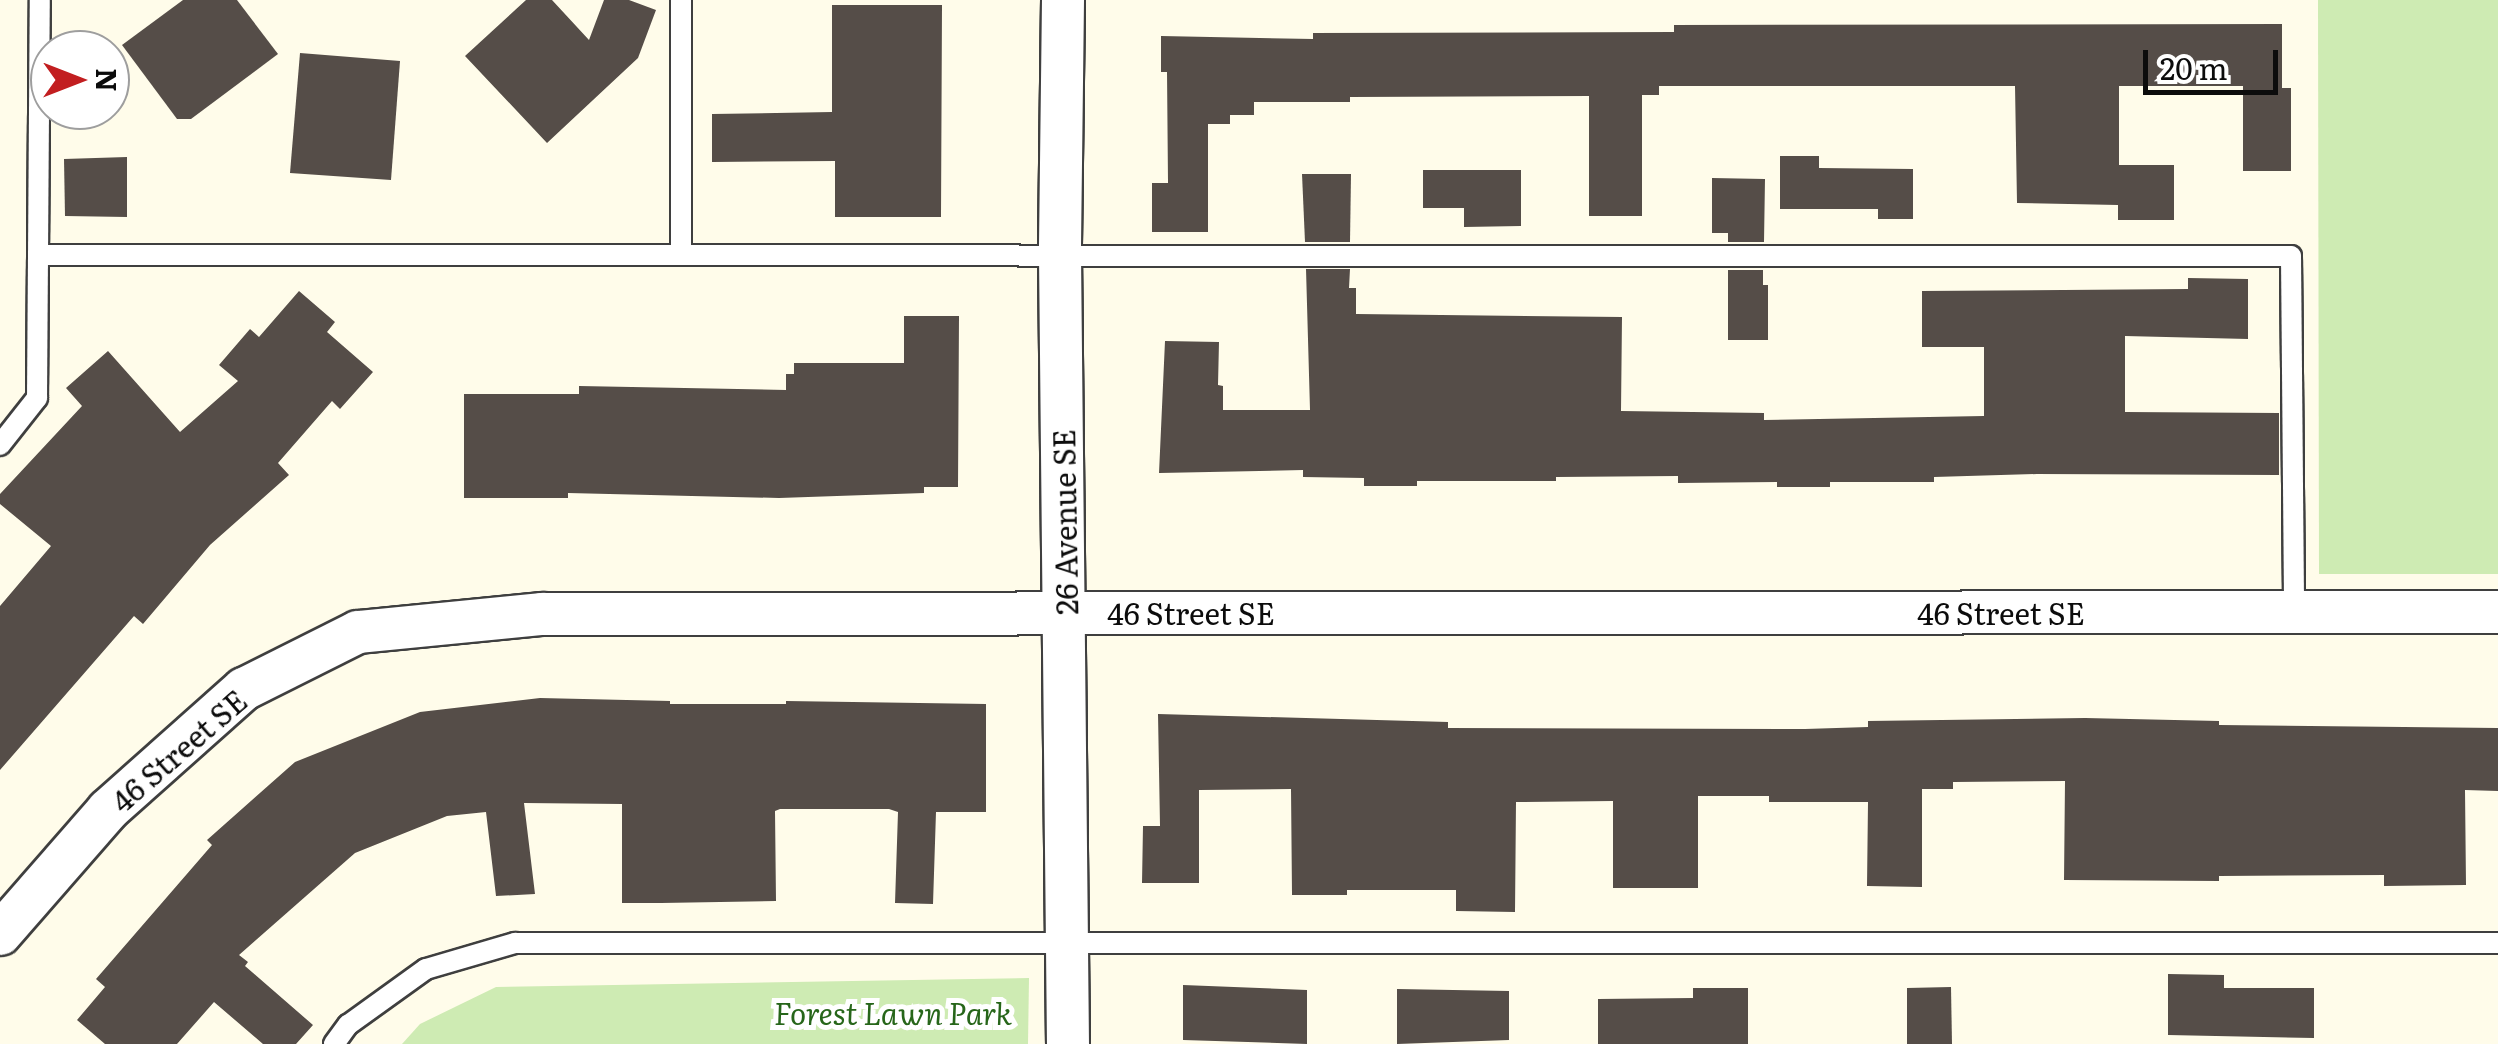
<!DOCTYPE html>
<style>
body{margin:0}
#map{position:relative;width:2498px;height:1044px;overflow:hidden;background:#fffcea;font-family:Literata,serif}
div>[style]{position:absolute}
.green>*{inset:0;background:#ceebb3}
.building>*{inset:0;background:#554d48}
.roads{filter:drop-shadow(2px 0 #3f3f3f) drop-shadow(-2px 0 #3f3f3f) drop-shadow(0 2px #3f3f3f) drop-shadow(0 -2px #3f3f3f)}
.service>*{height:20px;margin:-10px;padding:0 10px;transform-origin:10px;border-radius:10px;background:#fff}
.minor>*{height:42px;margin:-21px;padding:0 21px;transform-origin:21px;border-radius:21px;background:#fff}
span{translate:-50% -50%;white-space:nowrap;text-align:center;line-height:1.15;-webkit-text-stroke:10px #fff;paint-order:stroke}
.street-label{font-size:30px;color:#0c0c0c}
.park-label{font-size:30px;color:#27661a;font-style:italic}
.north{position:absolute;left:30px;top:30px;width:100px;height:100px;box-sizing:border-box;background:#fff;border:2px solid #9e9e9e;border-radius:50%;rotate:90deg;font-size:28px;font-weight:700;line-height:40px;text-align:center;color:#0c0c0c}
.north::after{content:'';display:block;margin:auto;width:35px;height:45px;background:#c21e20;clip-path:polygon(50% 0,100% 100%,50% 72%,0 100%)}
.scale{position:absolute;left:2143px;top:50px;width:135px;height:45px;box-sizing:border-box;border:5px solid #0c0c0c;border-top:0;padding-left:12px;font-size:30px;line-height:35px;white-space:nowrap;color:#0c0c0c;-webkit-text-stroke:8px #fff;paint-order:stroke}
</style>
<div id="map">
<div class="green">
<i style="clip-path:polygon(2318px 0,2498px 0,2498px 574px,2319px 574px)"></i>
<i style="clip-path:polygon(1029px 978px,1028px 1044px,402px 1044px,420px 1024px,496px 987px)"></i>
</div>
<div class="building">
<i style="clip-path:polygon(183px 0,237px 0,278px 54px,191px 119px,177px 119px,122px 45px)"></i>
<i style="clip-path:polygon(526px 0,552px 0,589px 40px,604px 0,629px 0,656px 10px,638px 58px,547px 143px,465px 56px)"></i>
<i style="clip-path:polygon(832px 5px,942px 5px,941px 217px,835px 217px,835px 161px,712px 162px,712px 114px,832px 112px)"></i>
<i style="clip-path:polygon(2282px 24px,2282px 88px,2291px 88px,2291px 171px,2243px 171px,2243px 86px,2119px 86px,2119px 165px,2174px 165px,2174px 220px,2118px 220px,2118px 205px,2017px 203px,2015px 86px,1659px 86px,1659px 95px,1642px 95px,1642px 216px,1589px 216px,1589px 96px,1350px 97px,1350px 102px,1254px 102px,1254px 115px,1230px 115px,1230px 124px,1208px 124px,1208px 232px,1152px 232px,1152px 183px,1168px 183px,1167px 72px,1161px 72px,1161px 36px,1313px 39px,1313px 33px,1674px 32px,1674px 25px)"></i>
<i style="clip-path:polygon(300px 53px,400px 61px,391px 180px,290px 173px)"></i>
<i style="clip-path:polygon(1780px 156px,1819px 156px,1819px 168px,1913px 169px,1913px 219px,1878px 219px,1878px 209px,1780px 209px)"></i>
<i style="clip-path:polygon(127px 157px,127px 217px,65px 216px,64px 159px)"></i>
<i style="clip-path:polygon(1423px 170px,1521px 170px,1521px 226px,1464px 227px,1464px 208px,1423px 208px)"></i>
<i style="clip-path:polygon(1302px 174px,1351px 174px,1350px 242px,1305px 242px)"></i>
<i style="clip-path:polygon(1712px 178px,1765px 179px,1764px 242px,1728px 242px,1728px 233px,1712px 233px)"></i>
<i style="clip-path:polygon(1306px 269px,1350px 269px,1349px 288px,1356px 288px,1356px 314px,1622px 317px,1621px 411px,1764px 413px,1764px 420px,1984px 416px,1984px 347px,1922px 347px,1922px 291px,2188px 289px,2188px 278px,2248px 279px,2248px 339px,2125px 336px,2125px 412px,2279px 413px,2279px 475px,2037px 474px,1934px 477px,1934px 482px,1830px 482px,1830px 487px,1777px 487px,1777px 482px,1678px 483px,1678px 476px,1556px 477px,1556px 481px,1417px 481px,1417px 486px,1364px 486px,1364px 478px,1303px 477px,1303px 470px,1159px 473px,1165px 341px,1219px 342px,1218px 385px,1223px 386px,1223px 410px,1310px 410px)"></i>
<i style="clip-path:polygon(1728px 270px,1763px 270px,1763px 285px,1768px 285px,1768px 340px,1728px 340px)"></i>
<i style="clip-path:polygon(299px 291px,335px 322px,327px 332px,373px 372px,340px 409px,332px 401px,278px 463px,289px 475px,210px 545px,143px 624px,134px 616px,0 770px,0 606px,51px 546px,0 504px,0 494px,82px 406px,66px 388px,108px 351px,180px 432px,238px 381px,219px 365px,250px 329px,259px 337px)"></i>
<i style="clip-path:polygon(904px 316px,959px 316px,958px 487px,924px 487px,924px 493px,779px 498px,568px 493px,568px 498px,464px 498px,464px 394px,579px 394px,579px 386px,786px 390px,786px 374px,794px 374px,794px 363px,904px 363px)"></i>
<i style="clip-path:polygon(540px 698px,670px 701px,670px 704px,786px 704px,786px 701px,986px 704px,986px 812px,936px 812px,933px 904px,895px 903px,898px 812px,889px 809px,780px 809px,775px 811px,776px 901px,661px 903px,622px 903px,622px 804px,524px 803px,535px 894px,496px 896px,486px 812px,447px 816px,355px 853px,239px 955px,248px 962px,245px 966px,313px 1025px,296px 1044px,263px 1044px,214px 1002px,177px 1044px,105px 1044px,77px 1020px,105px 987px,96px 979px,212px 845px,207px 840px,295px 762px,420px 712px)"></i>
<i style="clip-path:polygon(1158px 714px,1448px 722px,1448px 728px,1805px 729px,1868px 727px,1868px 721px,2085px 718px,2219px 721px,2219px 725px,2498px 728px,2498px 791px,2465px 790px,2466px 885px,2384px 886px,2384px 875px,2219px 876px,2219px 881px,2064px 880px,2065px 781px,1953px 782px,1953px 789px,1922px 789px,1922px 887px,1867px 886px,1868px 802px,1769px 802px,1769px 796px,1698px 796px,1698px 888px,1613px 888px,1613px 801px,1516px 802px,1515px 912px,1456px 911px,1456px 890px,1347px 890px,1347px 895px,1292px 895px,1291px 789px,1199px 790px,1199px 883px,1142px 883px,1143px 826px,1160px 826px)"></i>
<i style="clip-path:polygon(2168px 974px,2224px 975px,2224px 988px,2314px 988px,2314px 1038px,2168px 1035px)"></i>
<i style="clip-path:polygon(1183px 985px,1307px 990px,1307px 1044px,1183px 1040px)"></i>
<i style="clip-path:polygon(1951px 987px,1952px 1044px,1907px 1044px,1907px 988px)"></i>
<i style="clip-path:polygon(1693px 988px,1748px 988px,1748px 1044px,1598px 1044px,1598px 999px,1693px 998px)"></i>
<i style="clip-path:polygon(1397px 989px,1509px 991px,1509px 1040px,1397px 1044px)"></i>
</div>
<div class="roads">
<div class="service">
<i style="left:681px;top:0;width:255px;rotate:90deg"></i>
<i style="left:38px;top:255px;width:2253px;rotate:0.03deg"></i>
<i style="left:2291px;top:256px;width:356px;rotate:89.5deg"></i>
<i style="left:0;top:445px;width:60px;rotate:-51.8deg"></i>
<i style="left:37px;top:398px;width:398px;rotate:-89.6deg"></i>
<i style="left:334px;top:1044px;width:24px;rotate:-54deg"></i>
<i style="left:348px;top:1025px;width:96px;rotate:-35.7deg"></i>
<i style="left:426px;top:969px;width:93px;rotate:-16.3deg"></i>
<i style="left:515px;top:943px;width:1983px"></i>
</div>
<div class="minor">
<i style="left:1063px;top:0;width:255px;rotate:90.7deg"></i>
<i style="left:1060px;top:255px;width:789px;rotate:89.42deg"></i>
<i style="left:0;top:934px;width:164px;rotate:-48.9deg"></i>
<i style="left:108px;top:810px;width:182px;rotate:-41.7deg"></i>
<i style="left:244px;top:689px;width:127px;rotate:-26.6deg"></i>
<i style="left:358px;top:632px;width:185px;rotate:-5.6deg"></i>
<i style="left:542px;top:614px;width:1956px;rotate:-0.06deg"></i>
</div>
</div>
<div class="street-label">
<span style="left:1064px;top:522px;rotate:-91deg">26 Avenue SE</span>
<span style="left:1191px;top:612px">46 Street SE</span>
<span style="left:2001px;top:612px">46 Street SE</span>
<span style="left:178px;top:750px;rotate:-41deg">46 Street SE</span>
</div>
<div class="park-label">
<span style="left:893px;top:1012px">Forest Lawn Park</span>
</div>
<div class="north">N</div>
<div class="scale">20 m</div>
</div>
